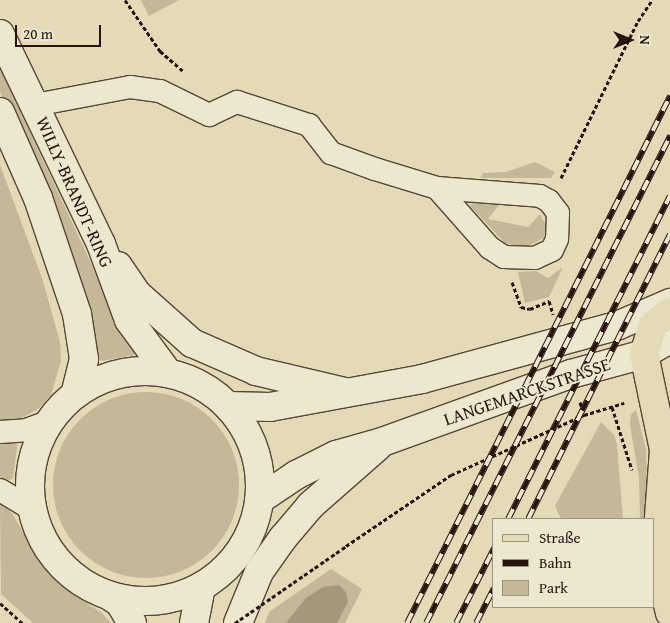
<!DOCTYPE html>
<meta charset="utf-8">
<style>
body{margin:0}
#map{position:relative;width:670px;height:623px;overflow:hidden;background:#e4dab6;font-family:"Gentium Book Plus",serif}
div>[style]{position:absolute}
.green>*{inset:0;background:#c4b899}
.round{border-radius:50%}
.water>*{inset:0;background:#a3977c}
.path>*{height:3px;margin-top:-1.5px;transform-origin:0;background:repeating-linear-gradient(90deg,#26140c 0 4px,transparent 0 6.5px)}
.roads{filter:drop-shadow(1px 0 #564636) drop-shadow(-1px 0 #564636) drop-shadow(0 1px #564636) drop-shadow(0 -1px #564636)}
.street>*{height:22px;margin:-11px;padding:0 11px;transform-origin:11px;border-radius:11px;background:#ede7d0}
.secondary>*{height:28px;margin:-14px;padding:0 14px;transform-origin:14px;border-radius:14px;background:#ede7d0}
.secondary>.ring{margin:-14px;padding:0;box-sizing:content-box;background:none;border:28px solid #ede7d0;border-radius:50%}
.primary>*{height:28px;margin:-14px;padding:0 14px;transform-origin:14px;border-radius:14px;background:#e4dab6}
.rail>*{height:5.5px;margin-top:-2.75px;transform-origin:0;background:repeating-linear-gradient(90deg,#ede7d0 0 11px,#26140c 0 22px);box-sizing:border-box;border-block:1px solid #26140c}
.path-bridge>*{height:3px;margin-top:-1.5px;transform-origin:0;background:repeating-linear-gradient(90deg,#26140c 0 4px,transparent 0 6.5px)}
span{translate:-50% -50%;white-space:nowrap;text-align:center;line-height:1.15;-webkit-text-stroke:4px #ede7d0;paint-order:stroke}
.street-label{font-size:18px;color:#26140c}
.legend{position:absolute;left:492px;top:518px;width:162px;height:90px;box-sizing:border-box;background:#ede7d0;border:1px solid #9d9382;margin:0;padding:6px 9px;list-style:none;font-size:15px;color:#26140c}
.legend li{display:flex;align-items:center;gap:10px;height:25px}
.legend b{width:25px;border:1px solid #9d9382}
.north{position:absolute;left:605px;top:15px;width:50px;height:50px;-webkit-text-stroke:4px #ede7d0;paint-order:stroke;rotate:90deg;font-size:14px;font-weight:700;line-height:20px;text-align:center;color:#26140c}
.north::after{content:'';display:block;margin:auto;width:18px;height:22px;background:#26140c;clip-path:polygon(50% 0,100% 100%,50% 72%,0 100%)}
.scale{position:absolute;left:15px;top:25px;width:86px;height:22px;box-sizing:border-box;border:2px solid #26140c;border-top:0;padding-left:6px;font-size:15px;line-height:18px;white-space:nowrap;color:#26140c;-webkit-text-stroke:4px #ede7d0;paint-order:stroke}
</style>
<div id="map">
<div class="green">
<i style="clip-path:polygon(141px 0,179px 0,149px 16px)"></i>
<i style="clip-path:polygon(0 68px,97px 276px,138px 351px,134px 355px,102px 361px,96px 359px,0 91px)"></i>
<i style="clip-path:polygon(535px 162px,555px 172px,551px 178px,481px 178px,483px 173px,506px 172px)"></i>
<i style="clip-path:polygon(0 165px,42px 278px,60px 342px,61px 361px,51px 395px,39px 408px,24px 417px,0 423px)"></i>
<i style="clip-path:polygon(502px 201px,488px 219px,528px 227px,540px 214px,547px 227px,544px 238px,524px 248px,505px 243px,470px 206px,473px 202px)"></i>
<i style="clip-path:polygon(563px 267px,549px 297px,525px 303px,518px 272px,536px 271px,548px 278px)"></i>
<i class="round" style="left:53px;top:392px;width:186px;height:186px"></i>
<i style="clip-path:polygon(636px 410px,646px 449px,648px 519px,640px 519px,639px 478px,630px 425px,631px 414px)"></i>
<i style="clip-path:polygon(601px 422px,614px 435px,617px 444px,623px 519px,561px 519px,555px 506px)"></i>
<i style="clip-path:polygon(18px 440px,13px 478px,10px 480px,0 478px,0 441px)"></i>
<i style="clip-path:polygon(0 502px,12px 513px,43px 567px,61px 586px,102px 613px,111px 623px,33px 623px,1px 594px)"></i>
<i style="clip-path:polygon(331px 569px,362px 589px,345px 623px,265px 623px,269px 612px)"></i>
</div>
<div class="water">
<i style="clip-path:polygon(339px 585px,346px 592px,348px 602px,337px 623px,286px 623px,306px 598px,323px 587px)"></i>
</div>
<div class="path">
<i style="left:125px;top:0;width:62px;rotate:55.5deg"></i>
<i style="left:160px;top:51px;width:30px;rotate:41deg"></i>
<i style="left:561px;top:178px;width:175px;rotate:-63.9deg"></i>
<i style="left:638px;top:21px;width:25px;rotate:-56deg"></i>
<i style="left:512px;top:282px;width:27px;rotate:70deg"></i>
<i style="left:521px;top:307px;width:9px;rotate:13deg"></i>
<i style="left:530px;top:309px;width:21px;rotate:-23deg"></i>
<i style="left:549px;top:301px;width:14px;rotate:73deg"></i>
<i style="left:580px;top:402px;width:14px;rotate:73deg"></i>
<i style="left:612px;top:407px;width:66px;rotate:72.4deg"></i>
<i style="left:346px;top:546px;width:127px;rotate:-34.1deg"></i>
<i style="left:451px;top:475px;width:146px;rotate:-24.3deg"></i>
<i style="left:584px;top:415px;width:42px;rotate:-16.7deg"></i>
<i style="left:0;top:603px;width:30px;rotate:42deg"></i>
</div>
<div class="roads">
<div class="street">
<i style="left:35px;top:105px;width:97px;rotate:-10.7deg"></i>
<i style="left:130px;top:87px;width:30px;rotate:8deg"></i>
<i style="left:160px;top:91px;width:55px;rotate:26.1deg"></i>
<i style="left:209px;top:115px;width:31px;rotate:-25deg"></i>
<i style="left:237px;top:102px;width:76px;rotate:17.7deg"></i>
<i style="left:309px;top:125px;width:36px;rotate:52deg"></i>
<i style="left:331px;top:153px;width:47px;rotate:20deg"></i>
<i style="left:375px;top:169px;width:65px;rotate:17deg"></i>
<i style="left:437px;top:188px;width:103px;rotate:4.4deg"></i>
<i style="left:540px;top:196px;width:10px;rotate:29deg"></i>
<i style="left:549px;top:201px;width:15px;rotate:53deg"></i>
<i style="left:558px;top:213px;width:26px;rotate:92deg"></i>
<i style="left:557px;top:239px;width:12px;rotate:114deg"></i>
<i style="left:552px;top:250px;width:19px;rotate:155deg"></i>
<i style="left:535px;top:258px;width:31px;rotate:-178deg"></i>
<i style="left:504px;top:257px;width:17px;rotate:-147deg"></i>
<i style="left:490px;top:248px;width:80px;rotate:-131.5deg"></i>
<i style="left:0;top:432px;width:26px;rotate:-4deg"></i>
<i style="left:26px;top:430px;width:23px;rotate:-20deg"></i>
<i style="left:0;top:490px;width:33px;rotate:31deg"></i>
<i style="left:28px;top:507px;width:9px;rotate:58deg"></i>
</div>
<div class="secondary">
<i style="left:0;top:34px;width:233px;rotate:64.3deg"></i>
<i style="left:101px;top:244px;width:81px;rotate:69.8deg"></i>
<i style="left:129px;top:320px;width:66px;rotate:53.7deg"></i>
<i style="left:0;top:112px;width:94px;rotate:66.2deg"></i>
<i style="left:38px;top:198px;width:122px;rotate:71.4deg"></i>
<i style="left:77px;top:314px;width:46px;rotate:81.2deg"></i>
<i style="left:84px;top:359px;width:36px;rotate:104deg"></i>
<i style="left:118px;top:266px;width:34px;rotate:56deg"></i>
<i style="left:137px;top:294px;width:74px;rotate:41.7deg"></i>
<i style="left:192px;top:343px;width:70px;rotate:23.6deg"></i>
<i style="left:256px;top:371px;width:91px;rotate:13.3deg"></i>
<i class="ring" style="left:30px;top:371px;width:202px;height:202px"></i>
<i style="left:228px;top:406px;width:42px;rotate:1.4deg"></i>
<i style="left:270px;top:407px;width:155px;rotate:-10.4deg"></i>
<i style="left:422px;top:379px;width:204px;rotate:-15.3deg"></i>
<i style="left:619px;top:325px;width:56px;rotate:-23.3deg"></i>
<i style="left:259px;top:500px;width:45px;rotate:-34deg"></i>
<i style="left:296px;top:475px;width:45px;rotate:-26.6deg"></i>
<i style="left:336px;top:455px;width:48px;rotate:-15.8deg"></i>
<i style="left:382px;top:442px;width:201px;rotate:-19.8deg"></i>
<i style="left:571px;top:374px;width:76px;rotate:-15.3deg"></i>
<i style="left:644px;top:354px;width:30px;rotate:-30deg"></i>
<i style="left:110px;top:596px;width:12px;rotate:35deg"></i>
<i style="left:120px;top:603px;width:23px;rotate:59deg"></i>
<i style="left:194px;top:623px;width:37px;rotate:-79deg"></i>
<i style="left:238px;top:623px;width:55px;rotate:-67.6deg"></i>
<i style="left:259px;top:572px;width:42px;rotate:-54.8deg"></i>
<i style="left:283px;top:538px;width:43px;rotate:-49.7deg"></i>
<i style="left:311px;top:505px;width:88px;rotate:-41.3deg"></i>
</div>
<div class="primary">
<i style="left:670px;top:312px;width:21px;rotate:143deg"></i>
<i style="left:653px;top:325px;width:30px;rotate:107deg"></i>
<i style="left:644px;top:354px;width:98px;rotate:78.2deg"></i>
<i style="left:664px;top:450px;width:94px;rotate:94.3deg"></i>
<i style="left:657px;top:544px;width:23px;rotate:85deg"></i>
<i style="left:659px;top:567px;width:47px;rotate:76.6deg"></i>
</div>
</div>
<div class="rail">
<i style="left:508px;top:519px;width:361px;rotate:-63.4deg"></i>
<i style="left:528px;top:519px;width:318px;rotate:-63.5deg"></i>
<i style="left:407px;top:623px;width:589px;rotate:-63.48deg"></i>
<i style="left:426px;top:623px;width:545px;rotate:-63.39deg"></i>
<i style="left:456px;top:623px;width:84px;rotate:-63.1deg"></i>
<i style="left:476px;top:623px;width:39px;rotate:-63deg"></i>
</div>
<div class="path-bridge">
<i style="left:235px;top:623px;width:135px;rotate:-34.7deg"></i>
</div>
<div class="street-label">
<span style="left:74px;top:192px;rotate:66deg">WILLY-BRANDT-RING</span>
<span style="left:527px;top:392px;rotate:-19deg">LANGEMARCKSTRASSE</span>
</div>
<ul class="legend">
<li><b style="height:6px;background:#e4dab6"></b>Straße</li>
<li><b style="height:6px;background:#26140c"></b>Bahn</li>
<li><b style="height:14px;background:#c4b899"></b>Park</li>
</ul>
<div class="north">N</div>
<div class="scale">20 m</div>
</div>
